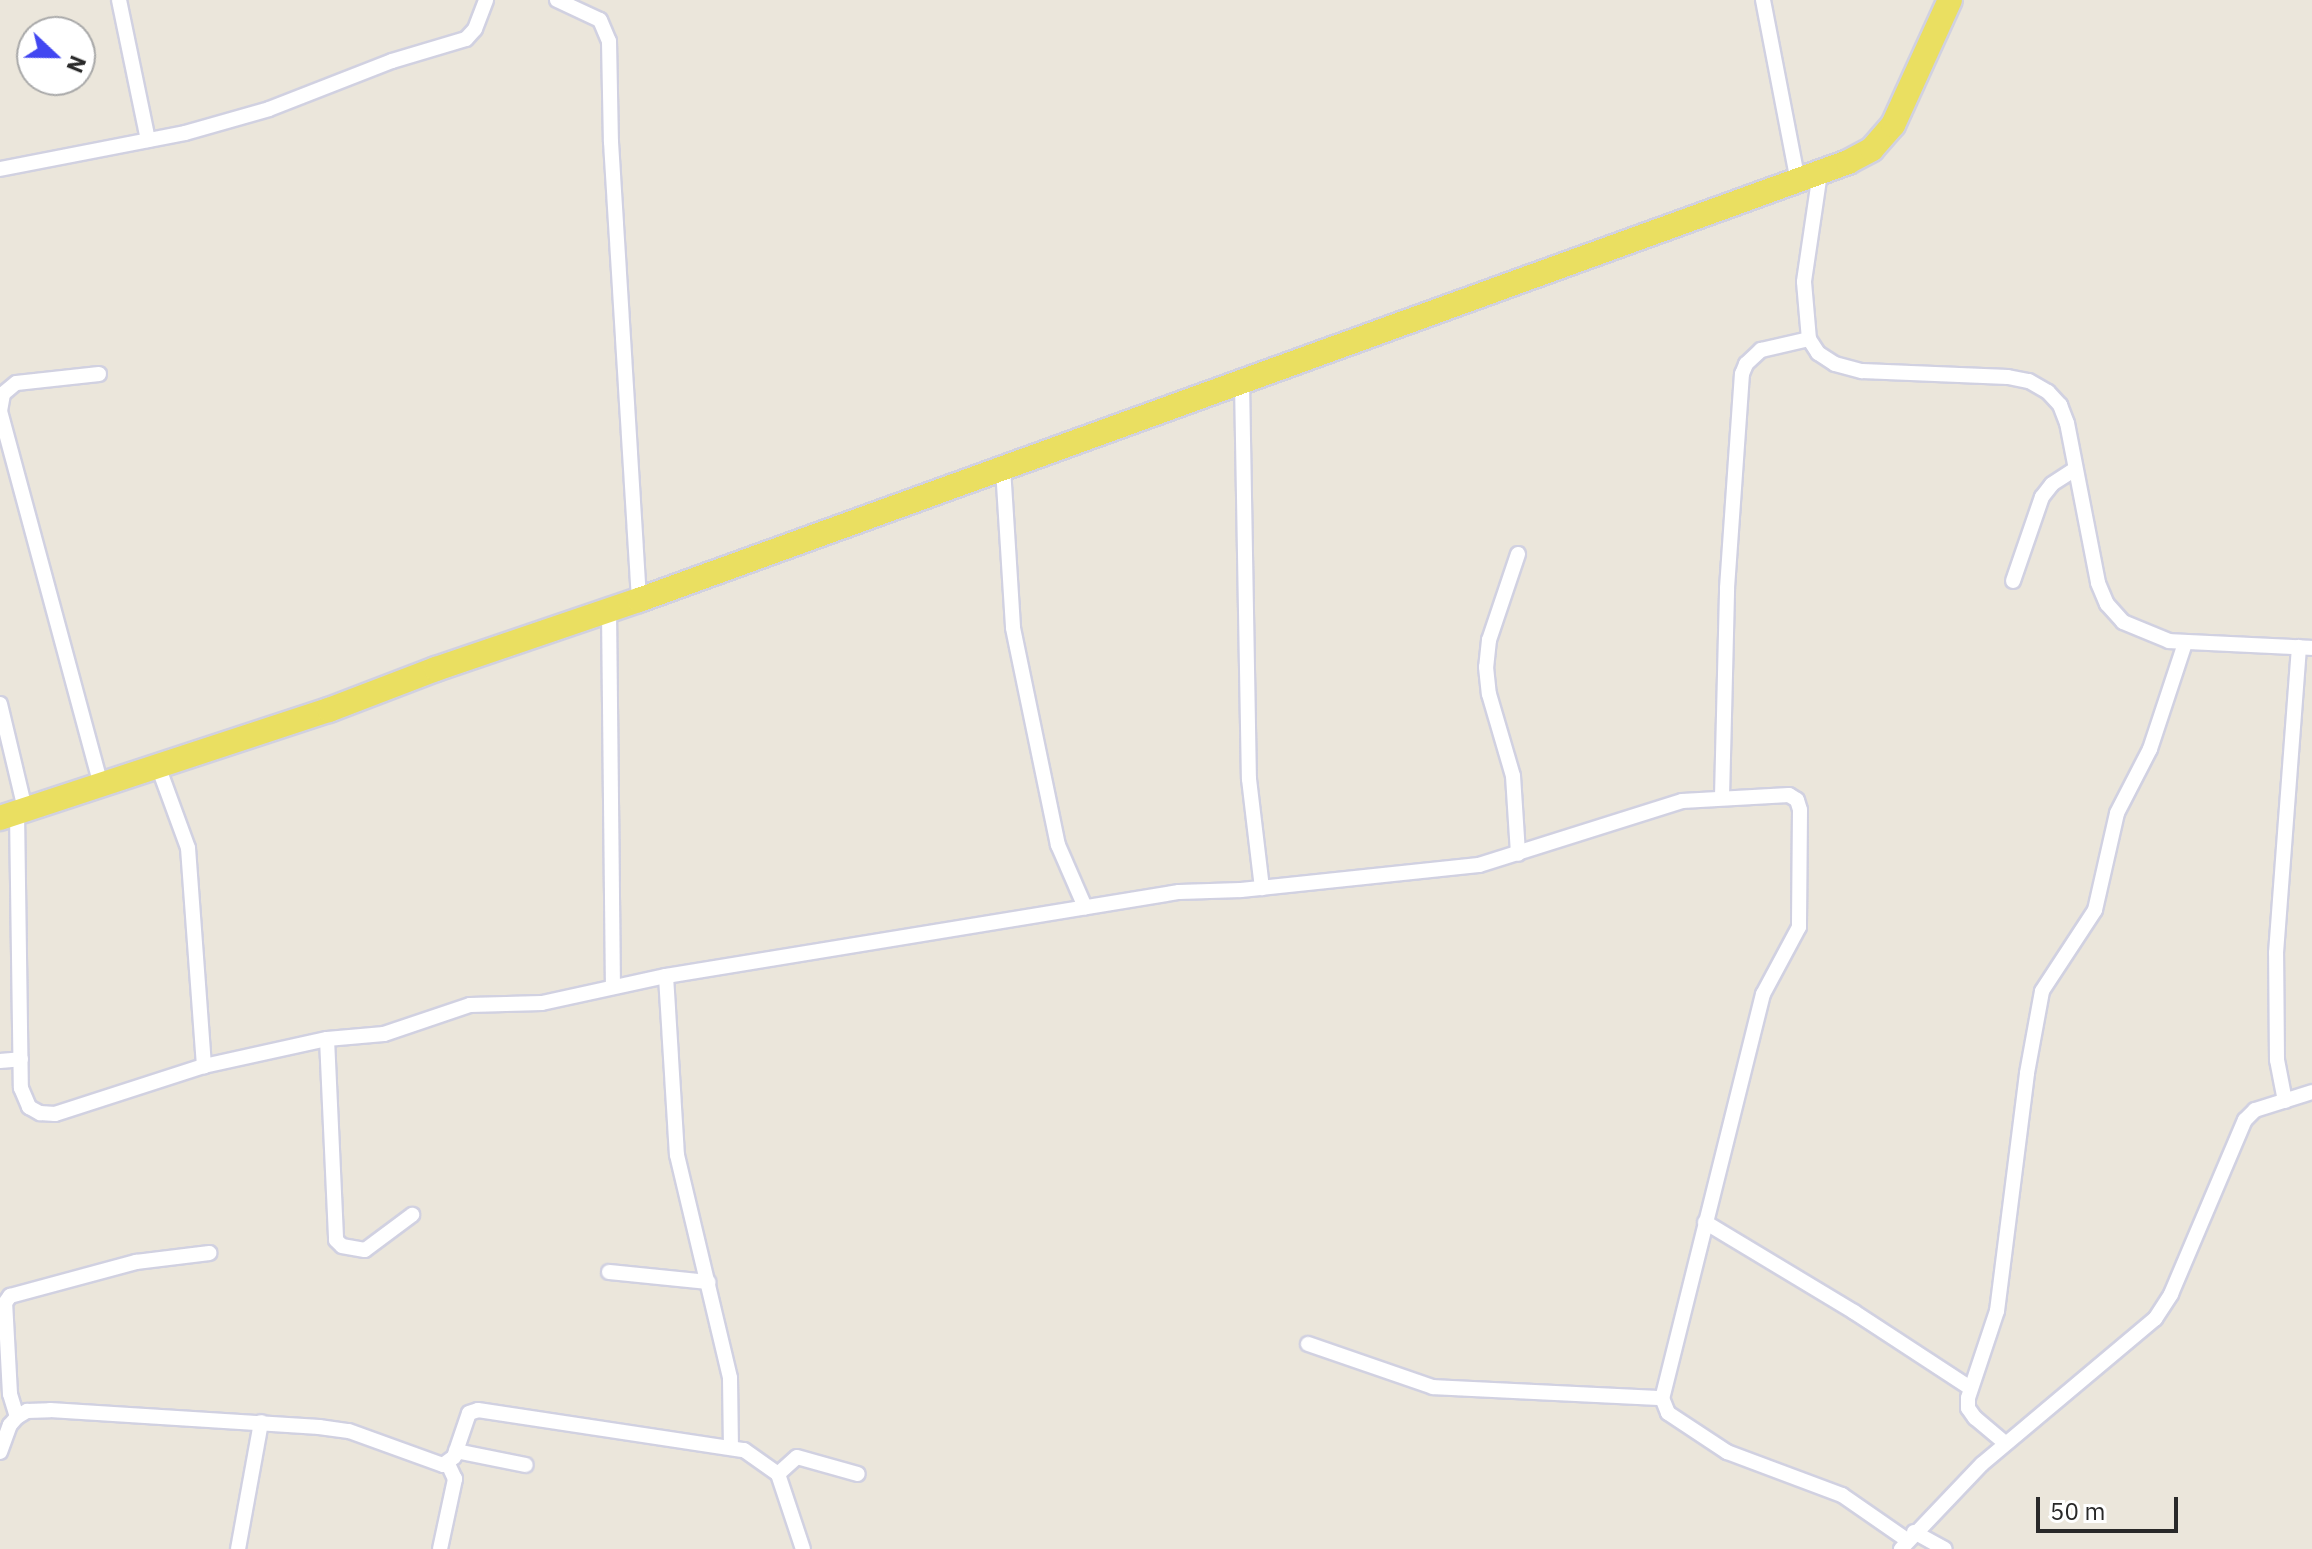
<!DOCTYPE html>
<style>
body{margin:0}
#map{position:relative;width:2312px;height:1549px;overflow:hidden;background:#ebe6db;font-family:"IBM Plex Sans",sans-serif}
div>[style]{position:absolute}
.roads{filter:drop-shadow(2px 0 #d1d1e1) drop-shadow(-2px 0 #d1d1e1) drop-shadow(0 2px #d1d1e1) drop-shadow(0 -2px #d1d1e1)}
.street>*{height:14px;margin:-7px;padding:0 7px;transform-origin:7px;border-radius:7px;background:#fff}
.primary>*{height:24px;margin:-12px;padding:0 12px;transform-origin:12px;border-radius:12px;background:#eadf61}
span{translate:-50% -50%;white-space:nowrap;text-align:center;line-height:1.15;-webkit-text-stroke:6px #fff;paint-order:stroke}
.north{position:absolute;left:16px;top:16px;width:80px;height:80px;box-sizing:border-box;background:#fff;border:2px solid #a9a9a9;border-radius:50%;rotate:112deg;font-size:22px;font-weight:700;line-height:32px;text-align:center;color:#292929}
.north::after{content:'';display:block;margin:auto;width:28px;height:36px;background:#4247f1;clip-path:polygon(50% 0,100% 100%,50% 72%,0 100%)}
.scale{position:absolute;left:2036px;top:1497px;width:142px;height:36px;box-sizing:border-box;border:4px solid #292929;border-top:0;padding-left:10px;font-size:24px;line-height:28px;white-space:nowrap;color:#292929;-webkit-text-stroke:6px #fff;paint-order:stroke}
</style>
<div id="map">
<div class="roads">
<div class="street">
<i style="left:119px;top:0;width:143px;rotate:78.3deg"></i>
<i style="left:557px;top:0;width:47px;rotate:24.9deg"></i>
<i style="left:600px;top:20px;width:23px;rotate:67deg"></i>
<i style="left:609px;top:41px;width:101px;rotate:88.9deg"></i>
<i style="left:611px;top:142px;width:459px;rotate:86.5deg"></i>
<i style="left:1763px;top:0;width:184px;rotate:79.1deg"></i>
<i style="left:0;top:169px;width:188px;rotate:-11deg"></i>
<i style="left:185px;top:133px;width:87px;rotate:-15.9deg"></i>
<i style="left:269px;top:109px;width:132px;rotate:-21.3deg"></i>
<i style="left:392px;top:61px;width:77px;rotate:-16.6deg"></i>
<i style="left:466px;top:39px;width:13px;rotate:-48deg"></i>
<i style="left:475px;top:29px;width:31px;rotate:-69deg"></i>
<i style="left:1820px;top:173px;width:110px;rotate:98.4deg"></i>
<i style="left:1804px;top:282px;width:57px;rotate:85deg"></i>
<i style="left:1809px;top:339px;width:17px;rotate:57deg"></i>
<i style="left:1818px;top:353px;width:20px;rotate:33deg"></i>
<i style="left:1835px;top:364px;width:28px;rotate:15deg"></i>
<i style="left:1862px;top:371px;width:146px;rotate:2.4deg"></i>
<i style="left:2008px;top:377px;width:21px;rotate:11deg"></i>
<i style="left:2029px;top:381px;width:22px;rotate:30deg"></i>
<i style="left:2048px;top:392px;width:18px;rotate:47deg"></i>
<i style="left:2060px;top:405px;width:19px;rotate:69deg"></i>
<i style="left:2067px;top:423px;width:163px;rotate:79deg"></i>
<i style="left:2098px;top:583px;width:23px;rotate:67deg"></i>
<i style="left:2107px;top:604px;width:24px;rotate:48deg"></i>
<i style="left:2123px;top:622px;width:50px;rotate:22.4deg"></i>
<i style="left:2169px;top:641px;width:143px;rotate:2.8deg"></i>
<i style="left:99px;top:374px;width:83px;rotate:173.8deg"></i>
<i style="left:16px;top:383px;width:17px;rotate:140deg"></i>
<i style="left:3px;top:394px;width:17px;rotate:100deg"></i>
<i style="left:0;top:411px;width:387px;rotate:74.9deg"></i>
<i style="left:1242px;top:382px;width:397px;rotate:89deg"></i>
<i style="left:1249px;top:779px;width:110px;rotate:83.2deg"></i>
<i style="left:1003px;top:468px;width:160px;rotate:86.4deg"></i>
<i style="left:1013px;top:628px;width:222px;rotate:78.3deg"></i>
<i style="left:1058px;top:845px;width:68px;rotate:66.5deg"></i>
<i style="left:1518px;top:554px;width:91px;rotate:108.6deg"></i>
<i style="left:1489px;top:640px;width:27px;rotate:96deg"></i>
<i style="left:1486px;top:667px;width:27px;rotate:84deg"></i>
<i style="left:1489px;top:694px;width:85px;rotate:73.7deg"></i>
<i style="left:1513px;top:776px;width:78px;rotate:86.3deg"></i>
<i style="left:2013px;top:581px;width:89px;rotate:-71deg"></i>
<i style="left:2042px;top:497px;width:16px;rotate:-52deg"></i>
<i style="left:2052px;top:484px;width:27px;rotate:-33deg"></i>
<i style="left:609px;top:610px;width:377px;rotate:89.4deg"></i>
<i style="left:0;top:704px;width:108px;rotate:76.6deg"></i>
<i style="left:158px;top:766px;width:87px;rotate:69.9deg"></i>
<i style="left:188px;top:848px;width:219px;rotate:85.8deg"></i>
<i style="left:1722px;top:797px;width:209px;rotate:-88.6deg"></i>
<i style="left:1727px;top:588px;width:215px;rotate:-86deg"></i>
<i style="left:1742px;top:374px;width:11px;rotate:-68deg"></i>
<i style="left:1746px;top:364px;width:21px;rotate:-43deg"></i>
<i style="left:1761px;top:350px;width:49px;rotate:-12.9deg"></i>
<i style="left:17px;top:812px;width:276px;rotate:89.2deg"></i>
<i style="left:21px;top:1088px;width:21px;rotate:67deg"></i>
<i style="left:29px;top:1107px;width:13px;rotate:29deg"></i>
<i style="left:40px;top:1113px;width:15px;rotate:4deg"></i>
<i style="left:55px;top:1114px;width:157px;rotate:-17.9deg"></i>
<i style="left:204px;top:1066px;width:126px;rotate:-12.4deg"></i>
<i style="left:327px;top:1039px;width:57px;rotate:-5deg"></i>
<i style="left:384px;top:1034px;width:91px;rotate:-18.6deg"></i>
<i style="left:470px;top:1005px;width:72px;rotate:-1.6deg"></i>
<i style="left:542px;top:1003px;width:127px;rotate:-12.3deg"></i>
<i style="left:666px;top:976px;width:520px;rotate:-9.3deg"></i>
<i style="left:1179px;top:892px;width:62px;rotate:-1.8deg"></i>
<i style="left:1241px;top:890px;width:239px;rotate:-6deg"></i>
<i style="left:1479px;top:865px;width:213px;rotate:-17.5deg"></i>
<i style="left:1682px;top:801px;width:107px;rotate:-3.2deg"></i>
<i style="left:1789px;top:795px;width:9px;rotate:32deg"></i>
<i style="left:1797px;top:800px;width:10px;rotate:73deg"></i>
<i style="left:1800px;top:810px;width:117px;rotate:90.5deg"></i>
<i style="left:1799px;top:927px;width:76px;rotate:118.2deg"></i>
<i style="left:1763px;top:994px;width:416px;rotate:104deg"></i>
<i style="left:1662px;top:1398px;width:16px;rotate:68deg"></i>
<i style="left:1668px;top:1413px;width:71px;rotate:33.5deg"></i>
<i style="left:1727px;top:1452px;width:123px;rotate:20.5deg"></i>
<i style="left:1842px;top:1495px;width:79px;rotate:34.7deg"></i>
<i style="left:666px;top:976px;width:179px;rotate:86.5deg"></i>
<i style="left:677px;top:1155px;width:229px;rotate:76.6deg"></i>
<i style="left:730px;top:1378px;width:69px;rotate:89.2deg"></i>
<i style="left:327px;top:1039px;width:201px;rotate:87.4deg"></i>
<i style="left:336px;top:1240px;width:8px;rotate:45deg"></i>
<i style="left:342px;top:1246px;width:23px;rotate:10deg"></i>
<i style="left:365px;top:1250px;width:59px;rotate:-36.7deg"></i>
<i style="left:0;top:1061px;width:21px;rotate:-5deg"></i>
<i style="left:2285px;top:1101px;width:42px;rotate:-101deg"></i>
<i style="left:2277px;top:1060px;width:107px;rotate:-90.5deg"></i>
<i style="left:2276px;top:953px;width:307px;rotate:-85.7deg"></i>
<i style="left:1705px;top:1222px;width:174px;rotate:31.1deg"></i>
<i style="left:1854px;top:1312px;width:139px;rotate:33.2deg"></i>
<i style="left:609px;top:1272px;width:100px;rotate:5.8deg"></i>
<i style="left:1308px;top:1344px;width:132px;rotate:19deg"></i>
<i style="left:1433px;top:1387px;width:229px;rotate:2.8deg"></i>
<i style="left:17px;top:1417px;width:24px;rotate:-107deg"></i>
<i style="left:10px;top:1394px;width:91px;rotate:-93.1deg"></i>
<i style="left:5px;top:1303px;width:9px;rotate:-54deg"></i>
<i style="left:10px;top:1296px;width:131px;rotate:-15.1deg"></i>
<i style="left:136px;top:1262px;width:74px;rotate:-7deg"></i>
<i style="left:2005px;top:1443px;width:39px;rotate:-140deg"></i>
<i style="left:1975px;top:1418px;width:12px;rotate:-125deg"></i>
<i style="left:1968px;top:1408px;width:10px;rotate:-90deg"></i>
<i style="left:1968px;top:1398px;width:92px;rotate:-71.6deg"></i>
<i style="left:1997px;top:1311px;width:240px;rotate:-82.8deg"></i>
<i style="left:2027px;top:1073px;width:83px;rotate:-79.6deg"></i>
<i style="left:2042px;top:991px;width:97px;rotate:-56.8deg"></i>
<i style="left:2095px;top:910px;width:99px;rotate:-77.2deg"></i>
<i style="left:2117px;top:813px;width:72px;rotate:-62.7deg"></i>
<i style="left:2150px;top:749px;width:112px;rotate:-71.7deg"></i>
<i style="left:456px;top:1451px;width:71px;rotate:11.3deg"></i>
<i style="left:0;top:1452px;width:29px;rotate:-70deg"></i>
<i style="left:10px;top:1425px;width:11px;rotate:-49deg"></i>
<i style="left:17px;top:1417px;width:12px;rotate:-31deg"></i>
<i style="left:27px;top:1411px;width:23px;rotate:-2deg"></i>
<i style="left:50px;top:1410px;width:270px;rotate:3.6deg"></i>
<i style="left:319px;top:1427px;width:30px;rotate:8deg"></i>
<i style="left:349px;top:1431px;width:100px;rotate:19.9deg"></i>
<i style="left:443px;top:1465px;width:14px;rotate:-36deg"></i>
<i style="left:454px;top:1457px;width:46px;rotate:-71.2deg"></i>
<i style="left:469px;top:1413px;width:9px;rotate:-18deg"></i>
<i style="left:478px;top:1410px;width:269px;rotate:8.6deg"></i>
<i style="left:744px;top:1450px;width:42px;rotate:35.2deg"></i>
<i style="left:778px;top:1474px;width:79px;rotate:71.6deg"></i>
<i style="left:778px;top:1474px;width:25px;rotate:-42deg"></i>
<i style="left:797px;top:1457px;width:63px;rotate:15.6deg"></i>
<i style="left:1914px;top:1532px;width:35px;rotate:29deg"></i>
<i style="left:238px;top:1549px;width:129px;rotate:-79.7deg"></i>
<i style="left:440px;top:1549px;width:72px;rotate:-77.9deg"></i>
<i style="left:455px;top:1479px;width:17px;rotate:-115deg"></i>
<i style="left:1901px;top:1549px;width:117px;rotate:-46.4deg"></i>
<i style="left:1982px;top:1464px;width:226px;rotate:-40deg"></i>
<i style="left:2155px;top:1319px;width:30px;rotate:-57deg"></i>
<i style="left:2171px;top:1294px;width:189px;rotate:-67deg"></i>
<i style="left:2245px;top:1120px;width:14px;rotate:-45deg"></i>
<i style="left:2255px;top:1110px;width:60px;rotate:-17.5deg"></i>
</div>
<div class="primary">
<i style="left:0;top:818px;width:346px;rotate:-18.2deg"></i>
<i style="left:329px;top:710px;width:115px;rotate:-21deg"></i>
<i style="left:436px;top:669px;width:214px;rotate:-18.8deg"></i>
<i style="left:639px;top:600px;width:1286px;rotate:-19.91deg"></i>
<i style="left:1848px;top:162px;width:27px;rotate:-28deg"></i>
<i style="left:1872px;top:149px;width:32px;rotate:-49deg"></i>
<i style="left:1893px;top:125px;width:137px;rotate:-65.5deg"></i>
</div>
</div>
<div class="north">N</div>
<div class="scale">50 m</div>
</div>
